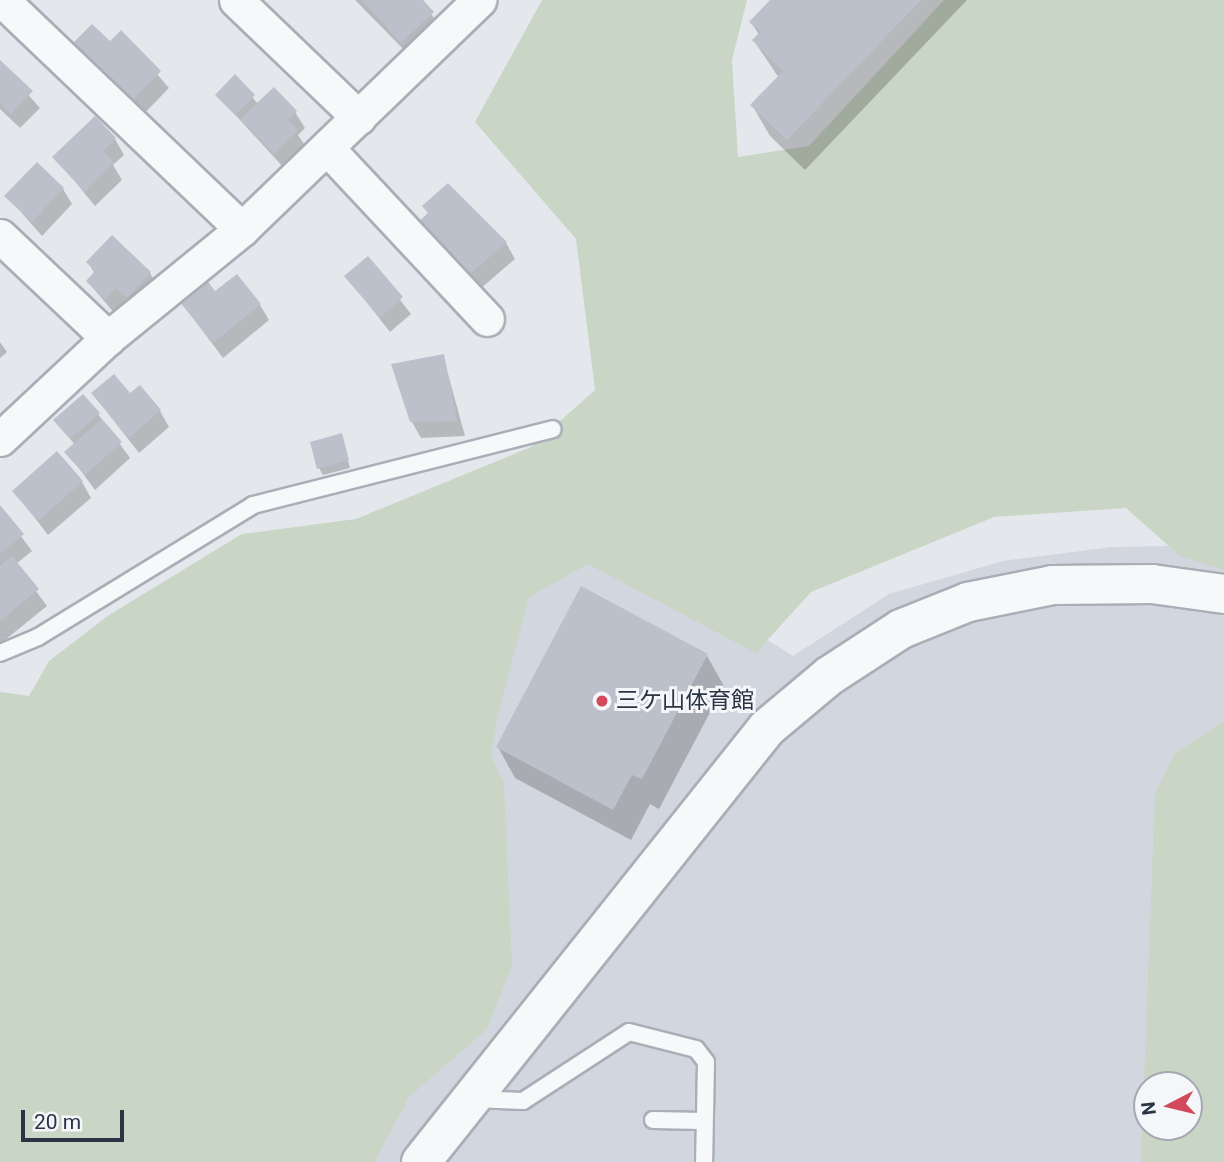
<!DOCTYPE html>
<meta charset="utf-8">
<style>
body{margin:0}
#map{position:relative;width:1224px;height:1162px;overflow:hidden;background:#e4e7ec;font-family:Roboto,"Noto Sans JP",sans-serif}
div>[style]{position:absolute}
.built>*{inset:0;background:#d2d6de}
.green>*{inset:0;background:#c9d6c5}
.shadow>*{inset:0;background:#0003}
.building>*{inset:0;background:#bbc0ca}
.roads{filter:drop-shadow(2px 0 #a9aeb7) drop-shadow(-2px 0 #a9aeb7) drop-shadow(0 2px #a9aeb7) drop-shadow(0 -2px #a9aeb7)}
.service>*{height:16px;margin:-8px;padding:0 8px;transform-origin:8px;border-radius:8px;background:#f7f8fa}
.minor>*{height:33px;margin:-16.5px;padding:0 16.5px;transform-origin:16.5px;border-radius:16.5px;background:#f7f8fa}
.tertiary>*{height:38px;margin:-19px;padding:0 19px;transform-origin:19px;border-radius:19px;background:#f7f8fa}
.dots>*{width:19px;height:19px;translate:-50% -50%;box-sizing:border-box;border:4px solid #f4f6f9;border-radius:50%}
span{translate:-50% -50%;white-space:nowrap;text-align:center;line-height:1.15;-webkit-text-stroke:6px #f4f6f9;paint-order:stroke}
.poi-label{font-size:23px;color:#2b3445}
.left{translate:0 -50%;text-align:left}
.north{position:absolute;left:1133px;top:1071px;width:70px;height:70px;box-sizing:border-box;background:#f4f6f9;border:2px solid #a4a8b1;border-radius:50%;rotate:263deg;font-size:19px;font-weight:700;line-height:28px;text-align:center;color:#2b3445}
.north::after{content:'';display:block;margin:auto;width:24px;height:32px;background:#d1495b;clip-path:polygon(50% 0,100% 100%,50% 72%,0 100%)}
.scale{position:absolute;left:21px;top:1110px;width:103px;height:32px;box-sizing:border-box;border:4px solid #2b3445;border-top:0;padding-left:9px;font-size:21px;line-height:24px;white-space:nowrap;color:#2b3445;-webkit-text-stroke:5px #f4f6f9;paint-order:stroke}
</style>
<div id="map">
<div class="built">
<i style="clip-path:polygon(evenodd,597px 533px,793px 656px,889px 594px,1003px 561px,1112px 547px,1224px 545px,1224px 1162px,361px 1162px,465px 709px,515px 568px,597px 533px,1147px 1085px,1189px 1085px,1189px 1127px,1147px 1127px,1147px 1085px)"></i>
</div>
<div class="green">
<i style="clip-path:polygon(542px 0,747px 0,732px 60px,738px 157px,809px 146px,944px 0,1224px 0,1224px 570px,1180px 556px,1126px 508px,994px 517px,811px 592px,756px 653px,588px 564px,529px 597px,498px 714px,491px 755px,504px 784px,512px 965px,487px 1029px,409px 1097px,374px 1162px,0 1162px,0 692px,29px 696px,49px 661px,109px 615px,242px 534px,356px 519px,531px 447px,595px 390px,576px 239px,475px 122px)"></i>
<i style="clip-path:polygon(evenodd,1224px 721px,1224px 1162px,1141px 1162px,1155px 794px,1175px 753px,1224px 721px,1189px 1085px,1189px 1127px,1147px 1127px,1147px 1085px,1189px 1085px)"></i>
</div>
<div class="shadow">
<i style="clip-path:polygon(355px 0,421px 0,442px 29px,411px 57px)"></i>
<i style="clip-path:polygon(772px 0,967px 0,805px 170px,770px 136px,752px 105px,779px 78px,754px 41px,759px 35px,751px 22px)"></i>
<i style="clip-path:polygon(121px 32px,169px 88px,137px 121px,110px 44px)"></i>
<i style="clip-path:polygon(0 63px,40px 108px,20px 128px,0 109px)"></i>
<i style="clip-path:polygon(235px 77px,258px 104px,295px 112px,305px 128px,298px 135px,306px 147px,284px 168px,217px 95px)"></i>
<i style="clip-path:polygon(115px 139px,124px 155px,113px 165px,122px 180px,95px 206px,55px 157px)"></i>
<i style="clip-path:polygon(63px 189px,72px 204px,42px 236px,7px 196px)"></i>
<i style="clip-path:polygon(426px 241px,506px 243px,515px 259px,473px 295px)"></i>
<i style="clip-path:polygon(368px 259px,411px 314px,390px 332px,347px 277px)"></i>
<i style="clip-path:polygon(88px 262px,150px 273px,159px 289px,115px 314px,88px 282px,95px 274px)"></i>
<i style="clip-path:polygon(215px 294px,260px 305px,269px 320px,223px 358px,181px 302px)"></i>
<i style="clip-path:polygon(0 342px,7px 352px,0 358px)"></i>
<i style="clip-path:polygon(443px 356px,465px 436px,421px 438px,412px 422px)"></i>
<i style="clip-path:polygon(93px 394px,160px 411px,169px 427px,139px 453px)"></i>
<i style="clip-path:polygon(98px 414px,130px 458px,95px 490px,67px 452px,75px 445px,56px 421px)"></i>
<i style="clip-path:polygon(341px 435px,350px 468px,323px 475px,319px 468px)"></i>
<i style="clip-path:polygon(82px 482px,91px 498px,48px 535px,14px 491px)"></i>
<i style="clip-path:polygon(0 508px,32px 551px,16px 564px,47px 606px,0 644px)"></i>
<i style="clip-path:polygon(707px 656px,724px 686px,659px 809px,650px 804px,631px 840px,515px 778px,498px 747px)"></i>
</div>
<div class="building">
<i style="clip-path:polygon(362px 0,423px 0,434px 12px,401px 43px)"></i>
<i style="clip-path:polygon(770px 0,921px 0,787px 140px,750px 105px,783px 71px,752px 40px,760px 32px,749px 22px)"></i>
<i style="clip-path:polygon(92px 24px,110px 41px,121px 30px,161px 71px,127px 106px,69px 47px)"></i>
<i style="clip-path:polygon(0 60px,33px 91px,11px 114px,0 103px)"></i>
<i style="clip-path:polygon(235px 74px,255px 95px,235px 115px,215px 95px)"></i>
<i style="clip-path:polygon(274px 87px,297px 111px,288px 120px,298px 131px,274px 154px,240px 119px)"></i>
<i style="clip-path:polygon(95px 116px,116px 138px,103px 151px,114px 163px,85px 192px,52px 157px)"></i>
<i style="clip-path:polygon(37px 162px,64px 188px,32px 222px,4px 196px)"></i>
<i style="clip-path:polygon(448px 183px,507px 242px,463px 280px,415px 225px,428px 213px,422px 206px)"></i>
<i style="clip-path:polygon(112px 235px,151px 272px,127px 298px,116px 288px,105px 300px,86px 281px,95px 271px,86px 262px)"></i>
<i style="clip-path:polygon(368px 256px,403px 297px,380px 318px,344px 276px)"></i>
<i style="clip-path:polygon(237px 274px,261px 304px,213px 343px,179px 301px,206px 279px,215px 291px)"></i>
<i style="clip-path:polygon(444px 354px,457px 421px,410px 422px,391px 364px)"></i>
<i style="clip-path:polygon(114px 374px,130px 393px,140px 385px,161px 410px,129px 438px,91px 393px)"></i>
<i style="clip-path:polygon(83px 394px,100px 413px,70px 439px,53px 420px)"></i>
<i style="clip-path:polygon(102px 419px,122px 442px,85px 475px,64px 452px)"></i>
<i style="clip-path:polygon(342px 433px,349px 460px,317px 469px,310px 442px)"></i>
<i style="clip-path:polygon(57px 451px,83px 481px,38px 521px,12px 491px)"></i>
<i style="clip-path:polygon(0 505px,24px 534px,0 554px)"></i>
<i style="clip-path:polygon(12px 556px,39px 589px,0 621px,0 566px)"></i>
<i style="clip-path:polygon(581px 586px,708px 654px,642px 779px,632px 775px,613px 810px,496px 747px)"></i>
</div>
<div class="roads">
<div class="service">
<i style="left:0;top:653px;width:41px;rotate:-22.8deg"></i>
<i style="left:38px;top:637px;width:252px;rotate:-31.5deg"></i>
<i style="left:253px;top:505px;width:309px;rotate:-14.2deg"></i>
<i style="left:473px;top:1099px;width:50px;rotate:2.3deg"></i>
<i style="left:523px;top:1101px;width:126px;rotate:-33.1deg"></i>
<i style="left:629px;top:1032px;width:69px;rotate:14.2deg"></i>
<i style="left:696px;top:1049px;width:16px;rotate:52deg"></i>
<i style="left:706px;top:1062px;width:100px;rotate:91.1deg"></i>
<i style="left:653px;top:1120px;width:50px;rotate:1.1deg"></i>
</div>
<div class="minor">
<i style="left:2px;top:0;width:332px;rotate:43.7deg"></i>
<i style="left:236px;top:0;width:170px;rotate:43.8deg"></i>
<i style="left:327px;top:148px;width:234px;rotate:46.9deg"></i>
<i style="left:0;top:236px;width:149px;rotate:43.4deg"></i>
<i style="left:0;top:439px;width:148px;rotate:-43.1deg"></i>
<i style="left:108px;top:338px;width:173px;rotate:-39.1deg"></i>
<i style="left:242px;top:229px;width:330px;rotate:-44deg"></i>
</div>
<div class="tertiary">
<i style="left:421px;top:1162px;width:555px;rotate:-51.44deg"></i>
<i style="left:767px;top:728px;width:81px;rotate:-40deg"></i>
<i style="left:829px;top:676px;width:86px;rotate:-33.1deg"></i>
<i style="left:901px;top:629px;width:72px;rotate:-21.9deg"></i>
<i style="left:968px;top:602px;width:86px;rotate:-11.4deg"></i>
<i style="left:1052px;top:585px;width:100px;rotate:-0.6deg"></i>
<i style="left:1152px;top:584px;width:73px;rotate:7.9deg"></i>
</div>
</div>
<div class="dots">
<i style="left:602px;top:701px;background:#d1495b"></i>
</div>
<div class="poi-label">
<span class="left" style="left:616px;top:701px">三ケ山体育館</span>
</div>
<div class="north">N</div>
<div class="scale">20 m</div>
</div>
